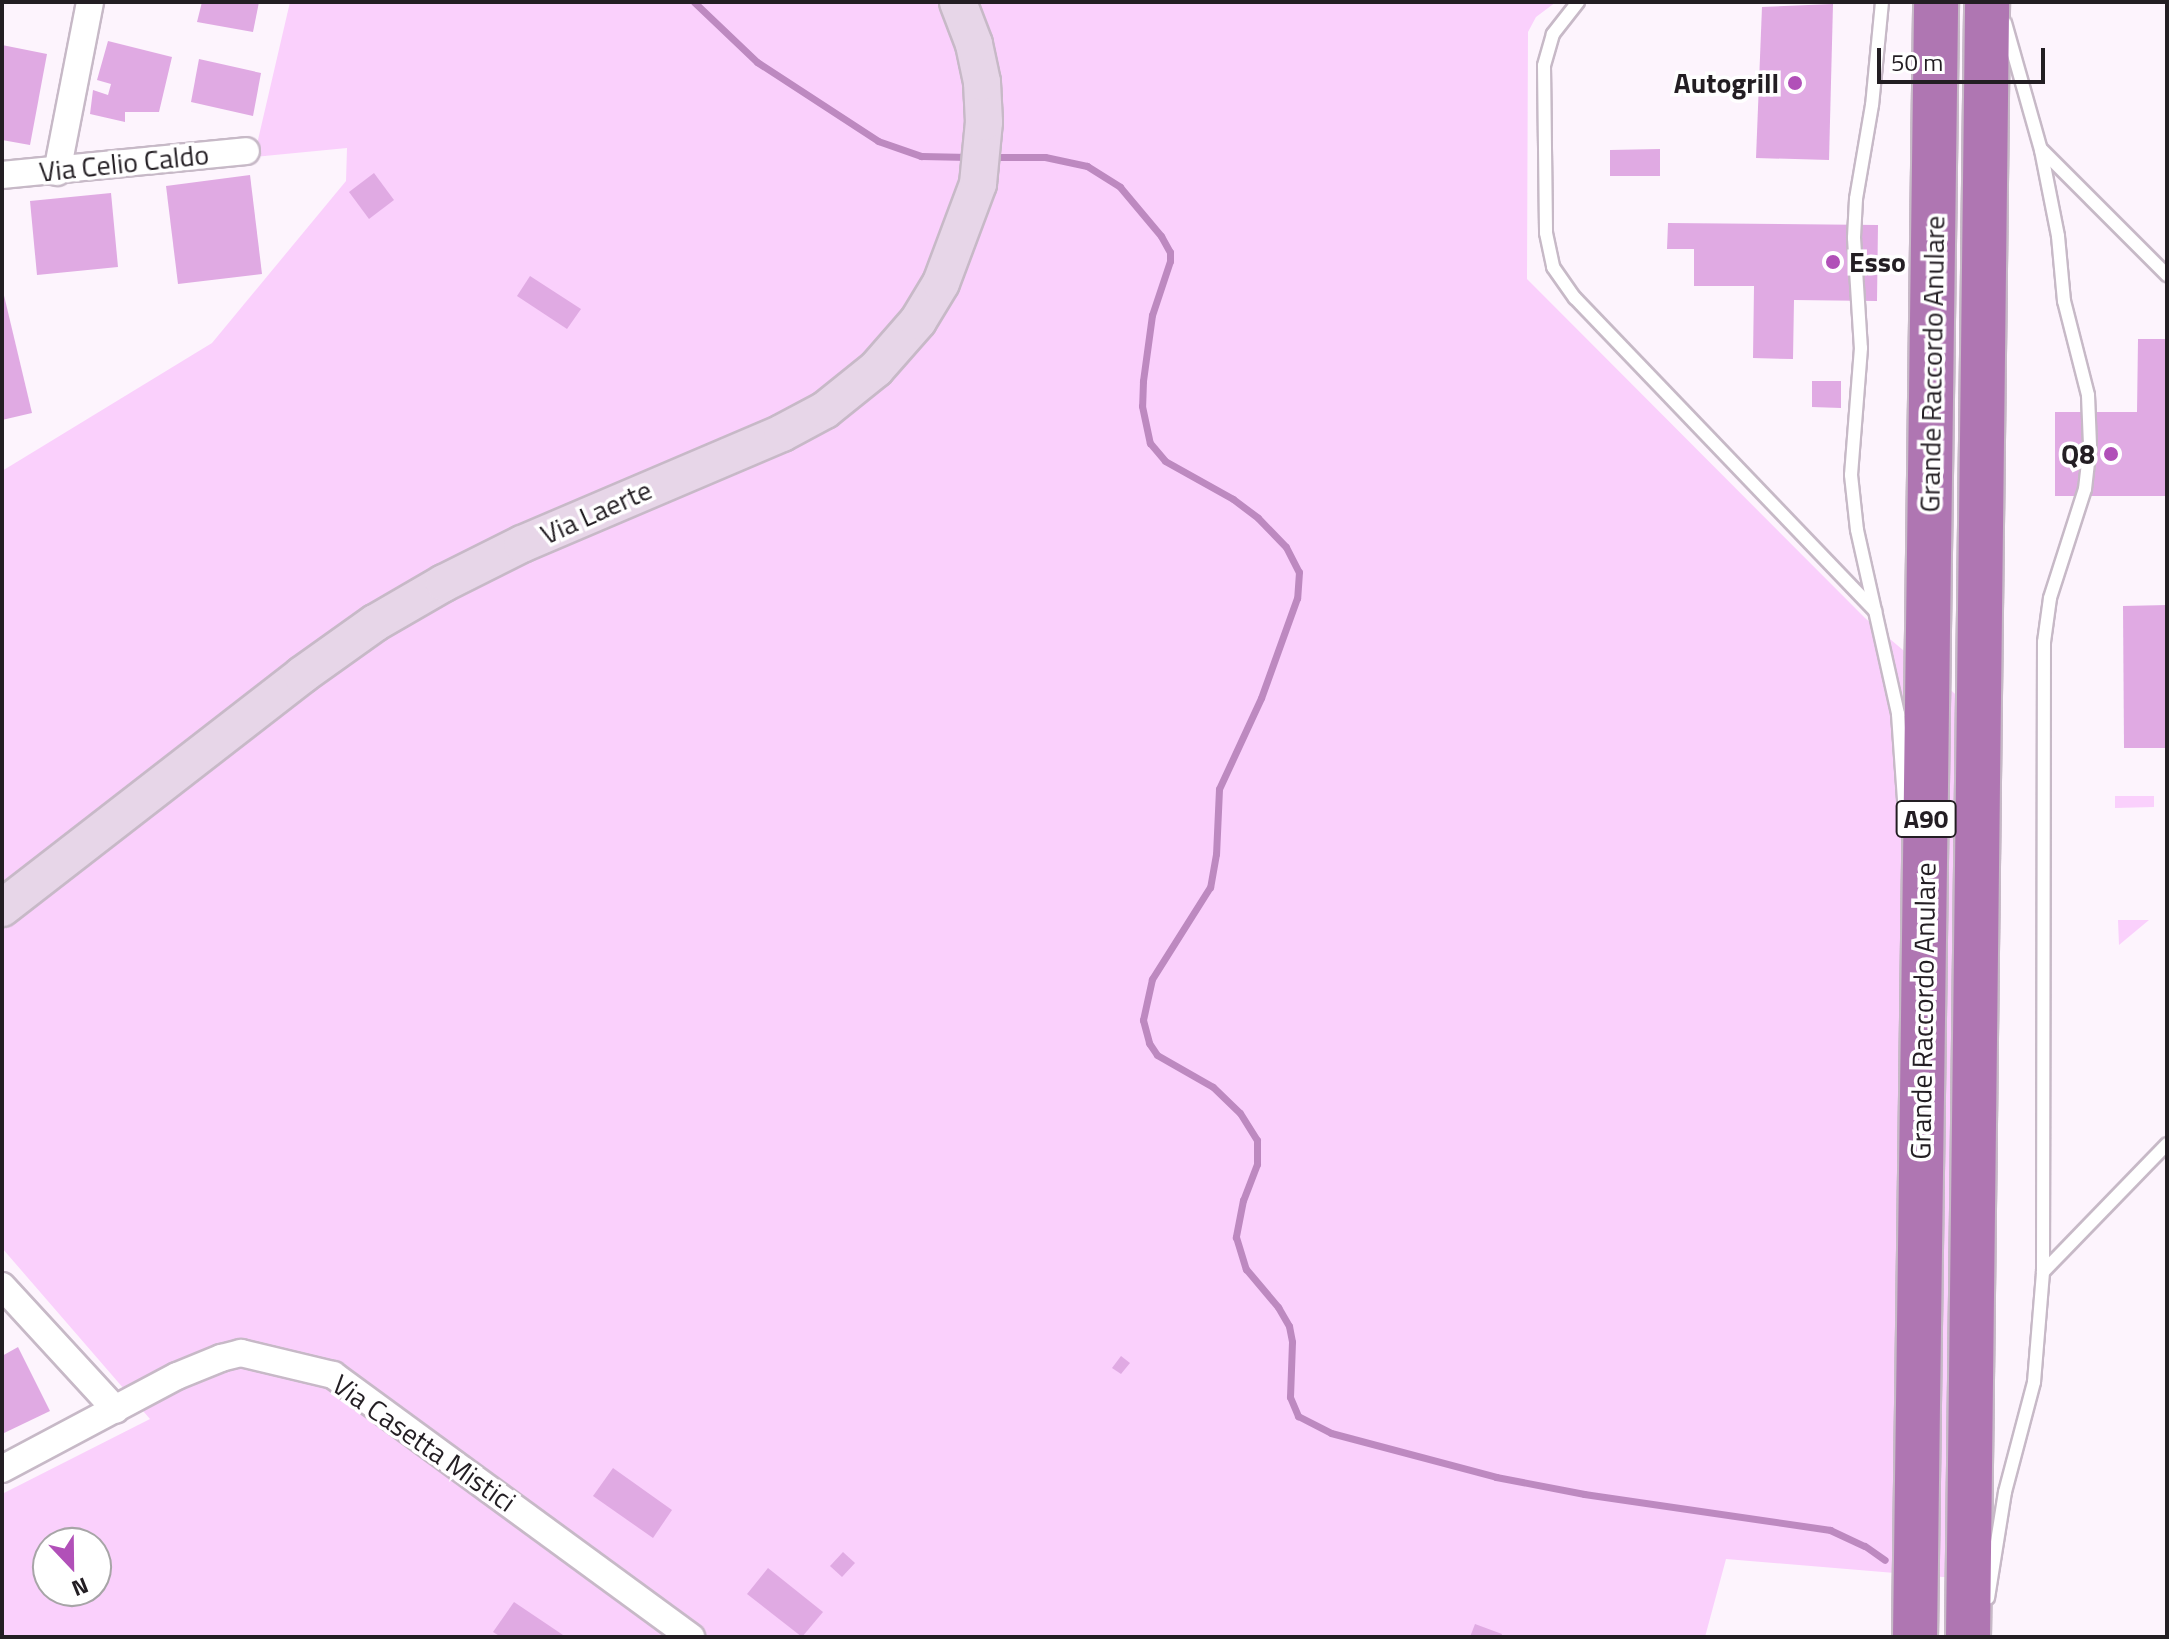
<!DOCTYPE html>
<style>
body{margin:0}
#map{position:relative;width:2169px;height:1639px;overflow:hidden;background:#fdf4fd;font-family:"Titillium Web",sans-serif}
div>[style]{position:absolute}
.green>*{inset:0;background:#fad0fc}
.stream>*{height:7px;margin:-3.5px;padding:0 3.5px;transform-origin:3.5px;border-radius:3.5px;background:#bd89c0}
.building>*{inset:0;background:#e0aae3}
.roads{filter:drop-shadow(2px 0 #c7b9c7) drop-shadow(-2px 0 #c7b9c7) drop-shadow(0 2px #c7b9c7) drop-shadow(0 -2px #c7b9c7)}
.lane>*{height:12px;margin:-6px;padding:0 6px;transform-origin:6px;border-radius:6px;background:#fff}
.street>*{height:26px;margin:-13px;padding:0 13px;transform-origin:13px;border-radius:13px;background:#fff}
.secondary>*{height:36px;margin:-18px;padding:0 18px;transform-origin:18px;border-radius:18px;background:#e7d6e8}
.highway>*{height:44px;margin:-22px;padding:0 22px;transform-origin:22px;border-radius:22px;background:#af76b2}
.dots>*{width:22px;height:22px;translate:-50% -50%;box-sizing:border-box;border:4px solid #fff;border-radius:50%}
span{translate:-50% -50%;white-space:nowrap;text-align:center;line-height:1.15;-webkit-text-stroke:7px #fff;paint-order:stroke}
.shield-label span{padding:2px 6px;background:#fff;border:2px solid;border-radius:6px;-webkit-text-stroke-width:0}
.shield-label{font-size:26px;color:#231e23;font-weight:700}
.poi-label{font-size:28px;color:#231e23;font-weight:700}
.right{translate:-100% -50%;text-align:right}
.left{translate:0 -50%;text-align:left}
.street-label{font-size:28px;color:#231e23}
.frame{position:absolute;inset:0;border:4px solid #231e23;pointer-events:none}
.north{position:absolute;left:32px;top:1527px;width:80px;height:80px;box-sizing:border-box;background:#fff;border:2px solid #a7a5a7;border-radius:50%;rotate:158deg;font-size:22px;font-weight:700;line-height:32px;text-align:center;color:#231e23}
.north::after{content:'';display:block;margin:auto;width:28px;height:36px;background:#b150b8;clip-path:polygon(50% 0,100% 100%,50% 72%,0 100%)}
.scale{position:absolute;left:1877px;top:48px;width:168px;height:36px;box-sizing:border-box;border:4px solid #231e23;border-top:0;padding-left:10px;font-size:24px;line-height:28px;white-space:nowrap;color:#231e23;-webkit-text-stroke:6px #fff;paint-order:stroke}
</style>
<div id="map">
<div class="green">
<i style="clip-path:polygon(evenodd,290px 2px,1556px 2px,1536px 17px,1528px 32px,1527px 279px,1865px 618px,1979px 714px,1991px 1581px,1726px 1559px,1705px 1637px,2px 1637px,2px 1494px,150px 1419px,2px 1248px,2px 471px,212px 343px,346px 181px,347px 148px,254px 157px,290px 2px,48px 1543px,96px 1543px,96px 1591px,48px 1591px,48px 1543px)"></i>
<i style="clip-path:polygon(2115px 796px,2154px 796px,2154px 807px,2115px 808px)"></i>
<i style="clip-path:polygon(2118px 920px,2149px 920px,2119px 945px)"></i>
</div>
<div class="stream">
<i style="left:694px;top:2px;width:87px;rotate:43.6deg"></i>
<i style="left:757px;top:62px;width:145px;rotate:33.1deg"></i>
<i style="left:878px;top:141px;width:46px;rotate:19.2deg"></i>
<i style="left:921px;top:156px;width:48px;rotate:1.2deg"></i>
<i style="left:989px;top:157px;width:56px"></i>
<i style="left:1045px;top:157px;width:43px;rotate:12.1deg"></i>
<i style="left:1087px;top:166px;width:39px;rotate:32deg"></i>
<i style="left:1120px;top:187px;width:64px;rotate:50.1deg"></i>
<i style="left:1161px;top:236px;width:18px;rotate:61deg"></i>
<i style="left:1170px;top:252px;width:9px;rotate:90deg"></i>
<i style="left:1170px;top:261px;width:57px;rotate:108.4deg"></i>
<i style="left:1152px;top:315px;width:67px;rotate:97.8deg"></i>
<i style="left:1143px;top:381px;width:25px;rotate:92deg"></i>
<i style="left:1142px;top:406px;width:38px;rotate:78deg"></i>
<i style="left:1150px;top:443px;width:23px;rotate:50deg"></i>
<i style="left:1165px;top:461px;width:78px;rotate:29.2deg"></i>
<i style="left:1233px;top:499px;width:31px;rotate:37deg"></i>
<i style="left:1258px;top:518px;width:40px;rotate:46deg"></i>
<i style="left:1286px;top:547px;width:28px;rotate:63deg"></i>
<i style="left:1299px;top:572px;width:26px;rotate:94deg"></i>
<i style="left:1297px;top:598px;width:106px;rotate:109.8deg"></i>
<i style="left:1261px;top:698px;width:100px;rotate:114.8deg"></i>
<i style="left:1219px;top:789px;width:65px;rotate:92.6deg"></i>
<i style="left:1216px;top:854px;width:34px;rotate:100deg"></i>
<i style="left:1210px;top:887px;width:109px;rotate:122.2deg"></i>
<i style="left:1152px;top:979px;width:42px;rotate:102.4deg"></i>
<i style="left:1143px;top:1020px;width:24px;rotate:75deg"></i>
<i style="left:1149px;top:1043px;width:14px;rotate:56deg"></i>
<i style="left:1157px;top:1055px;width:64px;rotate:29.7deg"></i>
<i style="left:1213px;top:1087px;width:37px;rotate:44deg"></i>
<i style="left:1240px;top:1113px;width:32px;rotate:58deg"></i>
<i style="left:1257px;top:1140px;width:24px;rotate:90deg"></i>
<i style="left:1257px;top:1164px;width:39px;rotate:111deg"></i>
<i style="left:1243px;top:1200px;width:38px;rotate:101deg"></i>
<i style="left:1236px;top:1237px;width:34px;rotate:73deg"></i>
<i style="left:1246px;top:1269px;width:50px;rotate:49.9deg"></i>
<i style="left:1278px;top:1307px;width:22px;rotate:60deg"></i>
<i style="left:1289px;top:1326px;width:16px;rotate:79deg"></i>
<i style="left:1292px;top:1342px;width:55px;rotate:92.1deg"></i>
<i style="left:1290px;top:1397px;width:21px;rotate:67deg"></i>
<i style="left:1298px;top:1416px;width:37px;rotate:27deg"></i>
<i style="left:1331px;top:1433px;width:171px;rotate:14.9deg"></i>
<i style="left:1496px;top:1477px;width:90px;rotate:10.9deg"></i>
<i style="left:1584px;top:1494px;width:249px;rotate:8.3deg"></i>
<i style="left:1830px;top:1530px;width:38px;rotate:25deg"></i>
<i style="left:1865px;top:1546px;width:24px;rotate:35deg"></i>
</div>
<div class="building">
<i style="clip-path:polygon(202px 2px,259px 2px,253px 32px,197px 22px)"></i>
<i style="clip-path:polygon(1833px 4px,1829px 160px,1756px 158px,1762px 7px)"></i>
<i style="clip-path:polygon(108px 41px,172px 57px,159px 112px,125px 112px,125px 122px,90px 114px,93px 90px,108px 95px,111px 84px,97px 80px)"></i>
<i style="clip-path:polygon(2px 45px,47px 54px,30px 145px,2px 140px)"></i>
<i style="clip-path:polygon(199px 59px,261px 73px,253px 116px,191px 102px)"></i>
<i style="clip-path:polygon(1660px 149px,1660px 176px,1610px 176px,1610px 150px)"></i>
<i style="clip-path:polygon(374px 173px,394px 200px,369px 219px,349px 192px)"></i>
<i style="clip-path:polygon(250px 175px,262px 274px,178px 284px,166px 186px)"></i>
<i style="clip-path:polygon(111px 193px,118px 267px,37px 275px,30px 201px)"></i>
<i style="clip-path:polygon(1668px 223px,1878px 225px,1877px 301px,1794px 300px,1793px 359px,1753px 358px,1754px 286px,1694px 286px,1694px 249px,1667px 249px)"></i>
<i style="clip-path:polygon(530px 276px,581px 309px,567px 329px,517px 296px)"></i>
<i style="clip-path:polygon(2px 287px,32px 413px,2px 420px)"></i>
<i style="clip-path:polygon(2138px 339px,2167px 339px,2167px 496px,2055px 496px,2055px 412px,2137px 412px)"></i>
<i style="clip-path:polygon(1812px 381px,1841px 381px,1841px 408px,1812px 407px)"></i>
<i style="clip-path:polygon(2167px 605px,2167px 748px,2124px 748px,2123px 606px)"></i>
<i style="clip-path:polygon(18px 1347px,50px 1411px,2px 1434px,2px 1356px)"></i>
<i style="clip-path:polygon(1121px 1356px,1130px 1363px,1121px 1374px,1112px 1368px)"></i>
<i style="clip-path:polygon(613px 1468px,672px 1510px,653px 1538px,593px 1496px)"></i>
<i style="clip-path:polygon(843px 1552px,855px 1563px,842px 1577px,830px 1566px)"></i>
<i style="clip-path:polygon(768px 1568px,823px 1612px,802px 1637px,747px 1594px)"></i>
<i style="clip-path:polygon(514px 1602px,566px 1637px,501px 1637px,493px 1632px)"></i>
<i style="clip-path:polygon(1475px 1624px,1502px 1634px,1501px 1637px,1470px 1637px)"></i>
</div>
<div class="roads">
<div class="lane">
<i style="left:1578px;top:2px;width:41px;rotate:128deg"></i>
<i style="left:1553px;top:34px;width:33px;rotate:106deg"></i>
<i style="left:1544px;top:66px;width:167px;rotate:89.3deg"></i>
<i style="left:1546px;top:233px;width:35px;rotate:78deg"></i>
<i style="left:1553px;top:267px;width:38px;rotate:55deg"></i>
<i style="left:1575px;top:298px;width:434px;rotate:46.2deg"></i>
<i style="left:1882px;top:2px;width:103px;rotate:95.5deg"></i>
<i style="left:1872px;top:105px;width:95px;rotate:99.7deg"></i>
<i style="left:1856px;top:199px;width:39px;rotate:93deg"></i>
<i style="left:1854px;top:238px;width:110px;rotate:86.4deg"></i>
<i style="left:1861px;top:348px;width:127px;rotate:94.5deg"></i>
<i style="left:1851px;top:475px;width:55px;rotate:83.8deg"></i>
<i style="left:1857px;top:530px;width:189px;rotate:77.4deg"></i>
<i style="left:1898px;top:714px;width:100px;rotate:86deg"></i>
<i style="left:2042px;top:150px;width:177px;rotate:45deg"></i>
<i style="left:2043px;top:1272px;width:178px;rotate:-45.9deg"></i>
<i style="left:1988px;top:1598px;width:107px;rotate:-80.9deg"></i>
<i style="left:2005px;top:1492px;width:114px;rotate:-75.2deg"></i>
<i style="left:2034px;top:1382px;width:110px;rotate:-85.3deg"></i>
<i style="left:2043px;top:1272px;width:630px;rotate:-89.91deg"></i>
<i style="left:2044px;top:642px;width:44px;rotate:-82.2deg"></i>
<i style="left:2050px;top:598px;width:114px;rotate:-72.2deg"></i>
<i style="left:2085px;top:489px;width:44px;rotate:-83.5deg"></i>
<i style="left:2090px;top:445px;width:50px;rotate:-92.3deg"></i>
<i style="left:2088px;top:395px;width:97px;rotate:-104.3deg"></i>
<i style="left:2064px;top:301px;width:65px;rotate:-95.3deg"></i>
<i style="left:2058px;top:236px;width:88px;rotate:-101.2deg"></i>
<i style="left:2041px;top:150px;width:132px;rotate:-105.8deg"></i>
</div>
<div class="street">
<i style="left:57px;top:172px;width:173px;rotate:-79deg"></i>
<i style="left:2px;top:175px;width:245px;rotate:-5.6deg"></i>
<i style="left:2px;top:1286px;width:168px;rotate:47.4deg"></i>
<i style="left:2px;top:1469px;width:198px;rotate:-28deg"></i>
<i style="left:177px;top:1376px;width:48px;rotate:-22.2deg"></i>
<i style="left:221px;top:1358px;width:21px;rotate:-14deg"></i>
<i style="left:241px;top:1353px;width:95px;rotate:13.4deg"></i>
<i style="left:333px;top:1375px;width:444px;rotate:36.2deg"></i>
</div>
<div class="secondary">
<i style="left:2px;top:908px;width:380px;rotate:-37.8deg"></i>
<i style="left:302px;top:675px;width:90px;rotate:-35.5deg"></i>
<i style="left:375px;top:623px;width:80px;rotate:-30.1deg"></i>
<i style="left:444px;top:583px;width:87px;rotate:-26.6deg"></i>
<i style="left:522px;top:544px;width:283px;rotate:-23.1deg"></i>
<i style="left:782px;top:433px;width:49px;rotate:-28.1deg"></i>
<i style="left:825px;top:410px;width:65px;rotate:-38.8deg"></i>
<i style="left:876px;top:369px;width:64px;rotate:-48.8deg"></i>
<i style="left:918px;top:321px;width:44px;rotate:-58.8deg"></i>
<i style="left:941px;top:283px;width:106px;rotate:-69.5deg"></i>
<i style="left:978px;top:184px;width:62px;rotate:-84.5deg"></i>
<i style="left:984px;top:122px;width:40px;rotate:-92.9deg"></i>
<i style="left:982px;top:82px;width:39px;rotate:-102deg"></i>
<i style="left:974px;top:44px;width:45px;rotate:-110.9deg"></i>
</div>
<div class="highway">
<i style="left:1915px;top:1637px;width:1635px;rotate:-89.26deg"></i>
<i style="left:1968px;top:1637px;width:1635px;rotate:-89.33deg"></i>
</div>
</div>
<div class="dots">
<i style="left:1795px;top:83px;background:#b150b8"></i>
<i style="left:1833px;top:262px;background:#b150b8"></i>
<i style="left:2111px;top:454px;background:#b150b8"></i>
</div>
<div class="shield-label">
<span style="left:1926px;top:819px">A90</span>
</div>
<div class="poi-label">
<span class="right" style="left:1779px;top:83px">Autogrill</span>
<span class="left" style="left:1849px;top:262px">Esso</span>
<span class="right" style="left:2095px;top:454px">Q8</span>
</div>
<div class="street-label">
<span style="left:124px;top:163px;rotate:-6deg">Via Celio Caldo</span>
<span style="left:1932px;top:364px;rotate:-89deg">Grande Raccordo Anulare</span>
<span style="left:596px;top:512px;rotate:-24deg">Via Laerte</span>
<span style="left:1923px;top:1011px;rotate:-89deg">Grande Raccordo Anulare</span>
<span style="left:424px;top:1443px;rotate:35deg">Via Casetta Mistici</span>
</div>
<div class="frame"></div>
<div class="north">N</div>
<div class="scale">50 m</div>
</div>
